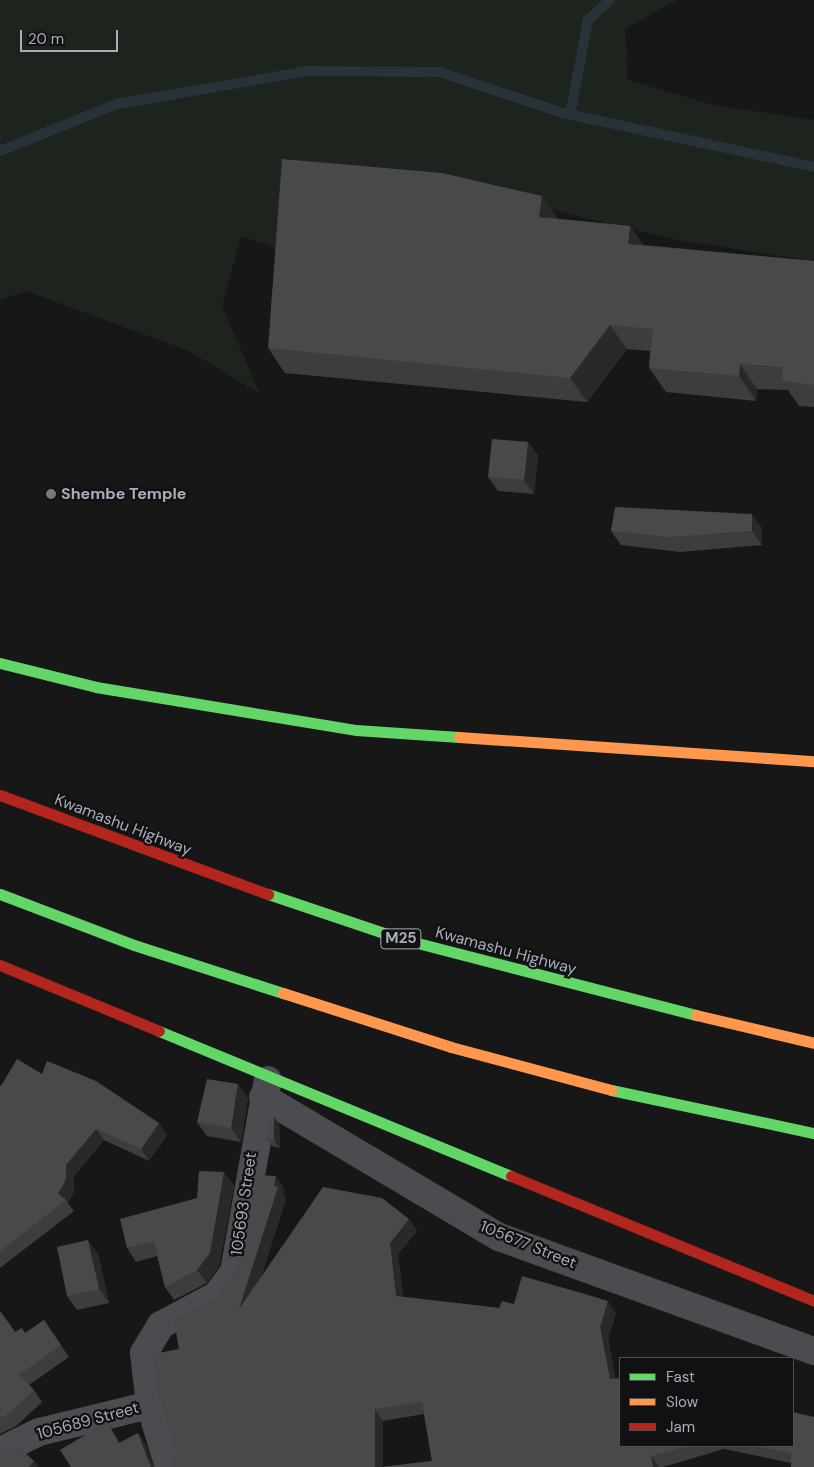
<!DOCTYPE html>
<style>
body{margin:0}
#map{position:relative;width:814px;height:1467px;overflow:hidden;background:#171717;font-family:"DM Sans",sans-serif}
div>[style]{position:absolute}
.green>*{inset:0;background:#1d241e}
.stream>*{height:10px;margin:-5px;padding:0 5px;transform-origin:5px;border-radius:5px;background:#2a3239}
.street>*{height:28px;margin:-14px;padding:0 14px;transform-origin:14px;border-radius:14px;background:#4b4c50}
.fast>*{height:11px;margin:-5.5px;padding:0 5.5px;transform-origin:5.5px;border-radius:5.5px;background:#63d668}
.slow>*{height:11px;margin:-5.5px;padding:0 5.5px;transform-origin:5.5px;border-radius:5.5px;background:#ff974d}
.jam>*{height:11px;margin:-5.5px;padding:0 5.5px;transform-origin:5.5px;border-radius:5.5px;background:#b3261e}
.wall>*{inset:0;background:#3d3d3f}
.shaded-wall>*{inset:0;background:#29292a}
.building>*{inset:0;background:#49494c}
.dots>*{width:14px;height:14px;translate:-50% -50%;box-sizing:border-box;border:2px solid #111113;border-radius:50%}
span{translate:-50% -50%;white-space:nowrap;text-align:center;line-height:1.15;-webkit-text-stroke:4.5px #111113;paint-order:stroke}
.shield-label span{padding:1px 4px;background:#111113;border:1px solid;border-radius:4px;-webkit-text-stroke-width:0}
.shield-label{font-size:15px;color:#a8adb8;font-weight:700}
.poi-label{font-size:16px;color:#a8adb8;font-weight:700}
.left{translate:0 -50%;text-align:left}
.street-label{font-size:16px;color:#a8adb8}
.legend{position:absolute;left:619px;top:1357px;width:175px;height:90px;box-sizing:border-box;background:#111113;border:1px solid #4d4f55;margin:0;padding:6px 9px;list-style:none;font-size:15px;color:#a8adb8}
.legend li{display:flex;align-items:center;gap:10px;height:25px}
.legend b{width:25px;border:1px solid #4d4f55}
.scale{position:absolute;left:20px;top:30px;width:98px;height:22px;box-sizing:border-box;border:2px solid #a8adb8;border-top:0;padding-left:6px;font-size:15px;line-height:18px;white-space:nowrap;color:#a8adb8;-webkit-text-stroke:4px #111113;paint-order:stroke}
</style>
<div id="map">
<div class="green">
<i style="clip-path:polygon(0 0,677px 0,625px 29px,628px 80px,713px 105px,814px 120px,814px 261px,677px 240px,490px 195px,286px 251px,241px 236px,222px 306px,260px 394px,189px 351px,26px 291px,0 300px)"></i>
</div>
<div class="stream">
<i style="left:570px;top:115px;width:97px;rotate:-79.3deg"></i>
<i style="left:588px;top:20px;width:30px;rotate:-42deg"></i>
<i style="left:0;top:151px;width:126px;rotate:-21.9deg"></i>
<i style="left:117px;top:104px;width:194px;rotate:-9.8deg"></i>
<i style="left:308px;top:71px;width:131px;rotate:0.4deg"></i>
<i style="left:439px;top:72px;width:131px;rotate:18.3deg"></i>
<i style="left:563px;top:113px;width:257px;rotate:12.1deg"></i>
</div>
<div class="street">
<i style="left:263px;top:1097px;width:274px;rotate:30.7deg"></i>
<i style="left:499px;top:1237px;width:335px;rotate:19.9deg"></i>
<i style="left:0;top:1451px;width:43px;rotate:-26deg"></i>
<i style="left:39px;top:1432px;width:114px;rotate:-13.7deg"></i>
<i style="left:169px;top:1467px;width:65px;rotate:-107deg"></i>
<i style="left:150px;top:1405px;width:52px;rotate:-96.6deg"></i>
<i style="left:144px;top:1353px;width:33px;rotate:-59deg"></i>
<i style="left:161px;top:1325px;width:64px;rotate:-28.2deg"></i>
<i style="left:217px;top:1295px;width:29px;rotate:-54deg"></i>
<i style="left:234px;top:1272px;width:195px;rotate:-80deg"></i>
</div>
<div class="fast">
<i style="left:0;top:663px;width:99px;rotate:14deg"></i>
<i style="left:96px;top:687px;width:264px;rotate:9.4deg"></i>
<i style="left:356px;top:730px;width:103px;rotate:3.9deg"></i>
<i style="left:0;top:894px;width:143px;rotate:20.8deg"></i>
<i style="left:134px;top:945px;width:157px;rotate:17.9deg"></i>
<i style="left:268px;top:894px;width:141px;rotate:18.6deg"></i>
<i style="left:402px;top:939px;width:304px;rotate:14.5deg"></i>
<i style="left:159px;top:1031px;width:381px;rotate:22.4deg"></i>
<i style="left:611px;top:1090px;width:208px;rotate:12deg"></i>
</div>
<div class="slow">
<i style="left:459px;top:737px;width:356px;rotate:3.9deg"></i>
<i style="left:283px;top:993px;width:176px;rotate:17.8deg"></i>
<i style="left:451px;top:1047px;width:166px;rotate:15deg"></i>
<i style="left:696px;top:1015px;width:121px;rotate:13.3deg"></i>
</div>
<div class="jam">
<i style="left:0;top:795px;width:286px;rotate:20.3deg"></i>
<i style="left:0;top:965px;width:172px;rotate:22.5deg"></i>
<i style="left:511px;top:1176px;width:328px;rotate:22.4deg"></i>
</div>
<div class="wall">
<i style="clip-path:polygon(558px 219px,630px 226px,643px 245px,814px 261px,814px 407px,799px 406px,788px 390px,757px 389px,756px 401px,666px 392px,649px 368px,650px 351px,627px 349px,587px 402px,285px 373px,268px 348px)"></i>
<i style="clip-path:polygon(528px 442px,538px 456px,534px 494px,498px 491px,488px 477px)"></i>
<i style="clip-path:polygon(762px 528px,762px 545px,680px 552px,621px 545px,611px 531px)"></i>
<i style="clip-path:polygon(42px 1074px,167px 1135px,149px 1161px,104px 1140px,74px 1176px,74px 1191px,68px 1203px,74px 1211px,0 1268px,0 1085px,1px 1086px)"></i>
<i style="clip-path:polygon(248px 1098px,241px 1142px,207px 1136px,197px 1122px)"></i>
<i style="clip-path:polygon(274px 1117px,279px 1124px,280px 1148px,272px 1146px,267px 1139px)"></i>
<i style="clip-path:polygon(234px 1185px,219px 1266px,207px 1283px,174px 1300px,165px 1287px,157px 1256px,136px 1262px,127px 1248px,197px 1198px)"></i>
<i style="clip-path:polygon(evenodd,284px 1188px,283px 1193px,286px 1199px,261px 1277px,409px 1219px,417px 1231px,398px 1254px,403px 1297px,499px 1308px,514px 1304px,616px 1313px,608px 1339px,615px 1378px,620px 1446px,793px 1446px,791px 1463px,724px 1449px,663px 1467px,171px 1467px,173px 1466px,176px 1451px,179px 1349px,217px 1297px,238px 1270px,284px 1188px,424px 1414px,432px 1461px,383px 1467px,383px 1421px,424px 1414px)"></i>
<i style="clip-path:polygon(98px 1254px,109px 1303px,77px 1310px,67px 1296px)"></i>
<i style="clip-path:polygon(0 1311px,15px 1332px,26px 1333px,44px 1320px,69px 1357px,29px 1385px,34px 1390px,42px 1402px,16px 1426px,0 1434px)"></i>
</div>
<div class="shaded-wall">
<i style="clip-path:polygon(542px 196px,559px 220px,539px 217px)"></i>
<i style="clip-path:polygon(630px 226px,647px 250px,628px 244px)"></i>
<i style="clip-path:polygon(610px 325px,627px 349px,587px 402px,570px 378px)"></i>
<i style="clip-path:polygon(740px 364px,757px 389px,756px 401px,739px 376px)"></i>
<i style="clip-path:polygon(528px 442px,538px 456px,534px 494px,524px 480px)"></i>
<i style="clip-path:polygon(752px 514px,762px 528px,762px 545px,752px 531px)"></i>
<i style="clip-path:polygon(238px 1084px,248px 1098px,241px 1142px,231px 1128px)"></i>
<i style="clip-path:polygon(274px 1117px,279px 1124px,280px 1148px,274px 1140px)"></i>
<i style="clip-path:polygon(159px 1123px,167px 1135px,149px 1161px,141px 1149px)"></i>
<i style="clip-path:polygon(96px 1129px,104px 1140px,74px 1176px,74px 1191px,68px 1203px,66px 1200px,58px 1194px,66px 1165px)"></i>
<i style="clip-path:polygon(224px 1172px,234px 1185px,219px 1266px,207px 1283px,197px 1270px)"></i>
<i style="clip-path:polygon(276px 1176px,284px 1188px,283px 1193px,286px 1199px,247px 1321px,239px 1309px)"></i>
<i style="clip-path:polygon(409px 1219px,417px 1231px,398px 1254px,404px 1307px,396px 1296px,390px 1243px)"></i>
<i style="clip-path:polygon(88px 1240px,98px 1254px,109px 1303px,99px 1289px)"></i>
<i style="clip-path:polygon(608px 1301px,616px 1313px,608px 1339px,618px 1391px,610px 1379px,600px 1327px)"></i>
<i style="clip-path:polygon(375px 1409px,383px 1421px,383px 1467px,375px 1467px)"></i>
<i style="clip-path:polygon(107px 1422px,115px 1434px,127px 1455px,119px 1443px)"></i>
<i style="clip-path:polygon(138px 1433px,146px 1445px,154px 1467px,151px 1467px)"></i>
<i style="clip-path:polygon(651px 1456px,659px 1467px,653px 1467px)"></i>
<i style="clip-path:polygon(34px 1461px,39px 1467px,29px 1467px)"></i>
</div>
<div class="building">
<i style="clip-path:polygon(282px 159px,442px 173px,542px 196px,539px 217px,630px 226px,628px 244px,814px 261px,814px 385px,782px 381px,783px 367px,740px 364px,739px 376px,649px 368px,653px 329px,610px 325px,570px 378px,268px 348px)"></i>
<i style="clip-path:polygon(492px 439px,528px 442px,524px 480px,488px 477px)"></i>
<i style="clip-path:polygon(615px 507px,752px 514px,752px 531px,670px 537px,611px 531px)"></i>
<i style="clip-path:polygon(17px 1059px,42px 1074px,47px 1061px,96px 1081px,159px 1123px,141px 1149px,96px 1129px,66px 1165px,66px 1179px,58px 1194px,66px 1200px,0 1251px,0 1085px,1px 1086px)"></i>
<i style="clip-path:polygon(207px 1079px,238px 1084px,231px 1128px,197px 1122px)"></i>
<i style="clip-path:polygon(271px 1116px,274px 1117px,274px 1140px,267px 1139px)"></i>
<i style="clip-path:polygon(199px 1171px,224px 1172px,210px 1253px,197px 1270px,165px 1287px,154px 1241px,127px 1248px,120px 1219px,197px 1198px)"></i>
<i style="clip-path:polygon(257px 1175px,276px 1176px,274px 1186px,278px 1187px,239px 1309px,323px 1187px,382px 1198px,409px 1219px,390px 1243px,396px 1296px,499px 1308px,502px 1301px,514px 1304px,522px 1276px,585px 1294px,608px 1301px,600px 1327px,610px 1379px,620px 1378px,620px 1446px,688px 1446px,651px 1456px,653px 1467px,382px 1467px,432px 1461px,422px 1402px,375px 1409px,375px 1467px,171px 1467px,173px 1466px,176px 1451px,157px 1390px,153px 1354px,179px 1349px,174px 1320px,217px 1297px,238px 1270px)"></i>
<i style="clip-path:polygon(88px 1240px,99px 1289px,67px 1296px,57px 1247px)"></i>
<i style="clip-path:polygon(0 1311px,15px 1332px,22px 1328px,25px 1333px,44px 1320px,61px 1345px,19px 1375px,34px 1390px,8px 1414px,0 1418px)"></i>
<i style="clip-path:polygon(793px 1412px,814px 1417px,814px 1467px,791px 1467px,791px 1453px,756px 1446px,793px 1446px)"></i>
<i style="clip-path:polygon(107px 1422px,119px 1443px,138px 1433px,151px 1467px,71px 1467px,60px 1450px)"></i>
<i style="clip-path:polygon(16px 1445px,34px 1461px,29px 1467px,0 1467px,0 1453px)"></i>
</div>
<div class="dots">
<i style="left:51px;top:494px;background:#757880"></i>
</div>
<div class="shield-label">
<span style="left:401px;top:939px">M25</span>
</div>
<div class="poi-label">
<span class="left" style="left:61px;top:494px">Shembe Temple</span>
</div>
<div class="street-label">
<span style="left:123px;top:825px;rotate:21deg">Kwamashu Highway</span>
<span style="left:506px;top:951px;rotate:15deg">Kwamashu Highway</span>
<span style="left:244px;top:1204px;rotate:-82deg">105693 Street</span>
<span style="left:528px;top:1245px;rotate:22deg">105677 Street</span>
<span style="left:88px;top:1421px;rotate:-15deg">105689 Street</span>
</div>
<ul class="legend">
<li><b style="height:6px;background:#63d668"></b>Fast</li>
<li><b style="height:6px;background:#ff974d"></b>Slow</li>
<li><b style="height:6px;background:#b3261e"></b>Jam</li>
</ul>
<div class="scale">20 m</div>
</div>
